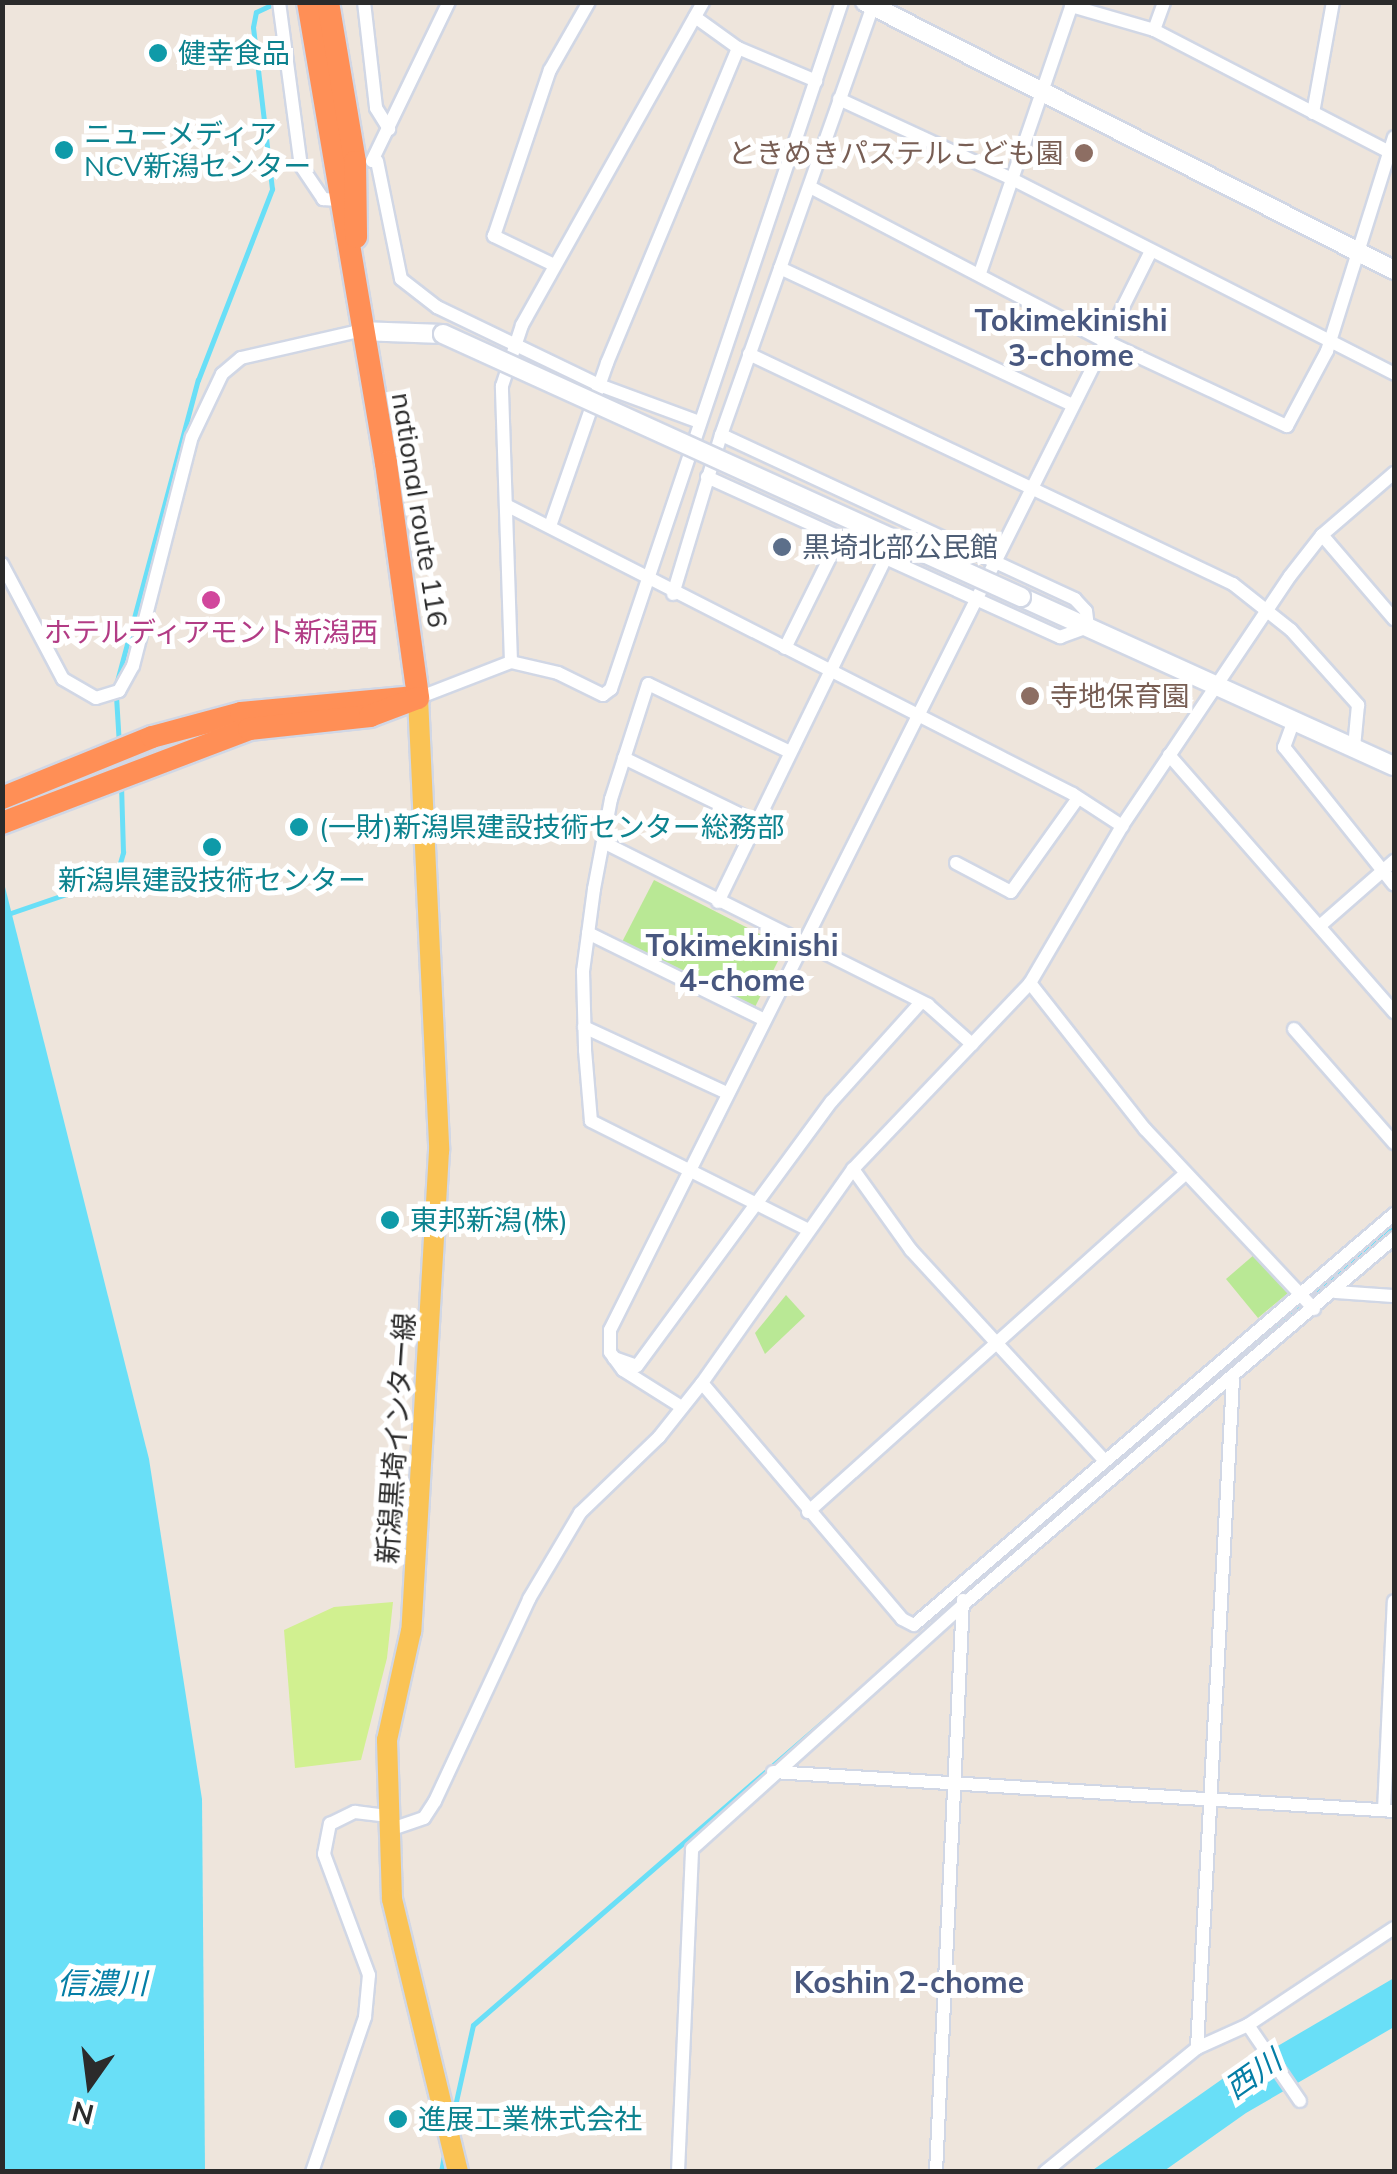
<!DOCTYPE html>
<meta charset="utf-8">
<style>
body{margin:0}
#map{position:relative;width:1397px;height:2174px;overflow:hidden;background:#eee5dc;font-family:Mulish,"Noto Sans JP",sans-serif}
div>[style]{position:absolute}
.green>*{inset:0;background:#b9e895}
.pitch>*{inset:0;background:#d1f090}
.water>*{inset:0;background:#69dff7}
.stream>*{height:5px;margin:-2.5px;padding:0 2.5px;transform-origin:2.5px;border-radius:2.5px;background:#69dff7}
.roads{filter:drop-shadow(2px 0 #d1d7e5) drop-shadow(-2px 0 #d1d7e5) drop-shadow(0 2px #d1d7e5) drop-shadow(0 -2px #d1d7e5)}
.street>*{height:12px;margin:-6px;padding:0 6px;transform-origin:6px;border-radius:6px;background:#fff}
.secondary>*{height:18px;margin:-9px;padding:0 9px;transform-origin:9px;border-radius:9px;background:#fff}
.primary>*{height:20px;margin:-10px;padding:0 10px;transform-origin:10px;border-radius:10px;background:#fac355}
.highway>*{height:22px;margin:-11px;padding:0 11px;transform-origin:11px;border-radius:11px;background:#ff8f56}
.bridges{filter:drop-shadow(2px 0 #d1d7e5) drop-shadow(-2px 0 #d1d7e5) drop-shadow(0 2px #d1d7e5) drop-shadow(0 -2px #d1d7e5)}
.secondary-bridge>*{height:18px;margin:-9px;padding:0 9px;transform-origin:9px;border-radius:9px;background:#fff}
.dots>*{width:28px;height:28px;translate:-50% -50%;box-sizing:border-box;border:5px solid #fff;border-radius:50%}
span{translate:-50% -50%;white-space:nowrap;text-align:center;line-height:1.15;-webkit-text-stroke:10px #fff;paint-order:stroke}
.culture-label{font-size:28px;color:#0d838f}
.left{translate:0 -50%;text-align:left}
.education-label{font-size:28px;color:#785e54}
.right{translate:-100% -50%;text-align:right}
.street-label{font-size:28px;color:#2b2b2b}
.service-label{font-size:28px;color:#4e5e75}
.hotel-label{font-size:28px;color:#b23c85}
.neighbourhood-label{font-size:30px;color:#48577f;font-weight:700}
.water-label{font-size:30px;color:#047ea6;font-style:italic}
.frame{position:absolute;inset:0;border:5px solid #2b2b2b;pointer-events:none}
.north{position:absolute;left:40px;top:2034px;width:100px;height:100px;-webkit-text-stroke:8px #fff;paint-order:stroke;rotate:194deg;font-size:28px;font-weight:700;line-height:40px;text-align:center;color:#2b2b2b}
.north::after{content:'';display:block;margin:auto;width:35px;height:45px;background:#2b2b2b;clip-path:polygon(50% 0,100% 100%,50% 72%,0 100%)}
</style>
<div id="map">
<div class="green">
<i style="clip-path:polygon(654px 880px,785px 947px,754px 1009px,622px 942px)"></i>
<i style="clip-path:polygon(1255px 1254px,1288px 1293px,1258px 1318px,1226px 1279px)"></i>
<i style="clip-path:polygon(786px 1295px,805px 1316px,765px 1354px,755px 1333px)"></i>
</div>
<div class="pitch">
<i style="clip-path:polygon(393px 1602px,387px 1658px,361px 1760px,295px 1768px,284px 1630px,334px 1607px)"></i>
</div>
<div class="water">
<i style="clip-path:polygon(2px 875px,149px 1459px,202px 1799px,205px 2171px,3px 2171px)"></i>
<i style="clip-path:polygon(1394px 1978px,1394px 2027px,1246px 2113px,1164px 2171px,1090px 2172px,1228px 2075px)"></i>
</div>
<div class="stream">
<i style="left:116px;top:685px;width:316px;rotate:-75deg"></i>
<i style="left:198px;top:380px;width:205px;rotate:-68.8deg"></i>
<i style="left:272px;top:189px;width:163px;rotate:-96.7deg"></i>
<i style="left:253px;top:27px;width:15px;rotate:-79deg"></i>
<i style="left:256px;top:12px;width:23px;rotate:-25deg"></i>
<i style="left:116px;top:696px;width:49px;rotate:86.5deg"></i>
<i style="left:2px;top:916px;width:120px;rotate:-18.9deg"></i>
<i style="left:116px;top:877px;width:26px;rotate:-74deg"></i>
<i style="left:123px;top:852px;width:66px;rotate:-91.7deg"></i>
<i style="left:453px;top:2115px;width:92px;rotate:-77.5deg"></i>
<i style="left:473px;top:2025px;width:1219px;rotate:-40.91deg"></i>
<i style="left:441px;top:2172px;width:22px;rotate:-80deg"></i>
</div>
<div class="roads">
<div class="street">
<i style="left:279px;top:2px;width:165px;rotate:82.4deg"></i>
<i style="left:301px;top:166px;width:40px;rotate:56deg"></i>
<i style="left:323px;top:199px;width:15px;rotate:4deg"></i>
<i style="left:364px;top:2px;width:107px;rotate:83.5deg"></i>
<i style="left:376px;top:108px;width:25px;rotate:58deg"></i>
<i style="left:1071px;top:6px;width:86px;rotate:16.1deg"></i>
<i style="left:1154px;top:30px;width:267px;rotate:27.4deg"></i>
<i style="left:695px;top:17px;width:53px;rotate:35.8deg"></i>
<i style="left:738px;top:48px;width:85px;rotate:22.9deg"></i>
<i style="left:1154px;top:30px;width:30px;rotate:-70deg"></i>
<i style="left:839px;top:99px;width:191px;rotate:24.8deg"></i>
<i style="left:1012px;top:179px;width:429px;rotate:27deg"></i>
<i style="left:1313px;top:113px;width:113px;rotate:-79.8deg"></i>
<i style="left:372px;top:161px;width:177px;rotate:-64.2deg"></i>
<i style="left:377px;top:161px;width:120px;rotate:78.5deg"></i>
<i style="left:401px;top:279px;width:46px;rotate:37.9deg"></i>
<i style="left:437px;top:307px;width:180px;rotate:25.7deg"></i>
<i style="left:599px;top:385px;width:107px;rotate:20.3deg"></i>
<i style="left:810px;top:187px;width:331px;rotate:27.6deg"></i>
<i style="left:1103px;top:340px;width:203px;rotate:25.1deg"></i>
<i style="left:1287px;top:426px;width:85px;rotate:-61.9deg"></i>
<i style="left:1327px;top:351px;width:224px;rotate:-72.6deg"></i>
<i style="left:554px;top:265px;width:67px;rotate:-154.2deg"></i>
<i style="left:494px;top:236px;width:175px;rotate:-71.4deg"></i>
<i style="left:550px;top:70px;width:78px;rotate:-60.2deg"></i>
<i style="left:780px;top:268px;width:320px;rotate:25.1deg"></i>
<i style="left:980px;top:273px;width:287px;rotate:-71.1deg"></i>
<i style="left:749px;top:354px;width:536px;rotate:25.42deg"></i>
<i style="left:1233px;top:584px;width:74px;rotate:38.4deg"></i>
<i style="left:1291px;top:630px;width:101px;rotate:48.2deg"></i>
<i style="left:1358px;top:705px;width:42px;rotate:95.4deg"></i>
<i style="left:707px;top:477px;width:388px;rotate:24.4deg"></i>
<i style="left:1060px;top:637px;width:30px;rotate:-20deg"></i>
<i style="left:1088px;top:627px;width:16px;rotate:-97deg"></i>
<i style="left:1086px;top:611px;width:16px;rotate:-133deg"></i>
<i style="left:1075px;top:599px;width:390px;rotate:-155.1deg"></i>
<i style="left:506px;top:505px;width:636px;rotate:27.01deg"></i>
<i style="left:1073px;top:794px;width:59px;rotate:33.1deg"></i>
<i style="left:550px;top:526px;width:173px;rotate:-70.7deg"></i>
<i style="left:607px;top:363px;width:341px;rotate:-67.4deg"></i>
<i style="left:1322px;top:535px;width:111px;rotate:49.4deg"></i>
<i style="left:2px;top:564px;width:130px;rotate:62.1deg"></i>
<i style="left:63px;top:679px;width:38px;rotate:30deg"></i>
<i style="left:96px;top:698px;width:24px;rotate:-17deg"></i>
<i style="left:119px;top:691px;width:29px;rotate:-61deg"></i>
<i style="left:133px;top:666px;width:236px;rotate:-75.6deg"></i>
<i style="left:192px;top:437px;width:70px;rotate:-64.5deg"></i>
<i style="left:222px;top:374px;width:25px;rotate:-40deg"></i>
<i style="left:241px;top:358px;width:121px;rotate:-12.9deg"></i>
<i style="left:673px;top:594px;width:166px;rotate:-73.2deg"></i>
<i style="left:721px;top:435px;width:459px;rotate:-70.5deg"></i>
<i style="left:785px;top:648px;width:122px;rotate:-63.6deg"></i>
<i style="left:511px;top:662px;width:276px;rotate:-91.9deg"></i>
<i style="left:502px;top:386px;width:64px;rotate:-71.8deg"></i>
<i style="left:522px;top:325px;width:370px;rotate:-60.7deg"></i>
<i style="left:418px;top:698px;width:100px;rotate:-21.2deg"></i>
<i style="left:511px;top:662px;width:48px;rotate:13.2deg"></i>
<i style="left:558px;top:673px;width:50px;rotate:26.1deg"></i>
<i style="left:603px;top:695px;width:10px;rotate:-37deg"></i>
<i style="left:611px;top:689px;width:725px;rotate:-71.42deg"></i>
<i style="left:1294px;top:720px;width:29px;rotate:110deg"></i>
<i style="left:1284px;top:747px;width:176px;rotate:51.4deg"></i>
<i style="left:790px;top:752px;width:157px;rotate:-154.4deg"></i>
<i style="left:648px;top:684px;width:121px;rotate:107.8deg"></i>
<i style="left:611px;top:799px;width:92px;rotate:100.7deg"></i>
<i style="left:594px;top:889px;width:83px;rotate:97.6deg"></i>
<i style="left:583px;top:971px;width:79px;rotate:88.5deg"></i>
<i style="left:585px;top:1050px;width:71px;rotate:85.2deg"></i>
<i style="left:591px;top:1121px;width:241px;rotate:26.6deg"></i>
<i style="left:1169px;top:755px;width:342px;rotate:48.8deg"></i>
<i style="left:624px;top:758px;width:147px;rotate:25.9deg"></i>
<i style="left:603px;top:842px;width:364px;rotate:26.6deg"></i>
<i style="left:928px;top:1005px;width:59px;rotate:41.6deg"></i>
<i style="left:956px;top:863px;width:62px;rotate:27.8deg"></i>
<i style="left:1011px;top:892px;width:115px;rotate:-54.5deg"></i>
<i style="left:718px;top:902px;width:381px;rotate:-64deg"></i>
<i style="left:1322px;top:924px;width:96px;rotate:-41.2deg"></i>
<i style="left:588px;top:933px;width:195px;rotate:26.2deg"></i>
<i style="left:1030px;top:983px;width:186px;rotate:51.8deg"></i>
<i style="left:1145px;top:1129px;width:247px;rotate:46.8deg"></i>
<i style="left:584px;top:1027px;width:157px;rotate:24.8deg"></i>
<i style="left:1294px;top:1029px;width:152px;rotate:48.7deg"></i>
<i style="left:853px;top:1169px;width:100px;rotate:54.4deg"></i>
<i style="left:911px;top:1250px;width:284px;rotate:47.4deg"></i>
<i style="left:1335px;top:1292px;width:59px;rotate:3.9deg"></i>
<i style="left:614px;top:1358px;width:24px;rotate:19deg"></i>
<i style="left:637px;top:1366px;width:329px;rotate:-53.7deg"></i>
<i style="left:832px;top:1101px;width:133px;rotate:-48deg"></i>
<i style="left:702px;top:1383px;width:309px;rotate:49.7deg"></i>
<i style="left:902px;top:1619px;width:13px;rotate:27deg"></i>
<i style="left:914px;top:1625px;width:632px;rotate:-40.57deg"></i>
<i style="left:680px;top:1406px;width:67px;rotate:-147.7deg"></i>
<i style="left:623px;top:1370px;width:22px;rotate:-126deg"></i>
<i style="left:610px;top:1352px;width:22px;rotate:-90deg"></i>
<i style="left:610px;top:1330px;width:1207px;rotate:-63.37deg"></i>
<i style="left:808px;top:1512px;width:506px;rotate:-41.88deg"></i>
<i style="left:773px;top:1772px;width:622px;rotate:3.59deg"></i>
<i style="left:1384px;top:1810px;width:209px;rotate:-87.3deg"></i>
<i style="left:389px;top:1830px;width:37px;rotate:-19deg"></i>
<i style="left:424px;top:1818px;width:20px;rotate:-57deg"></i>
<i style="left:435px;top:1801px;width:223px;rotate:-65deg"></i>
<i style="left:529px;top:1599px;width:100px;rotate:-59.3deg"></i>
<i style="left:580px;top:1513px;width:110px;rotate:-43.9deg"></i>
<i style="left:659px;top:1437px;width:69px;rotate:-51.5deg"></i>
<i style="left:702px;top:1383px;width:262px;rotate:-54.8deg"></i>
<i style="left:853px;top:1169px;width:257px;rotate:-46.4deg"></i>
<i style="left:1030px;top:983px;width:182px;rotate:-59.6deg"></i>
<i style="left:1122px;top:826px;width:301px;rotate:-56.1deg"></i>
<i style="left:1290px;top:576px;width:52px;rotate:-52deg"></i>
<i style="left:1322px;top:535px;width:95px;rotate:-40.7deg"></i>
<i style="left:1248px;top:2025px;width:92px;rotate:55.6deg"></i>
<i style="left:1197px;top:2048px;width:670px;rotate:-86.92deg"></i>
<i style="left:312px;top:2172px;width:164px;rotate:-71.1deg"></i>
<i style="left:365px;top:2017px;width:42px;rotate:-84.6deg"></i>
<i style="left:369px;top:1975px;width:129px;rotate:-110.4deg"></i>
<i style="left:324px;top:1854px;width:31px;rotate:-79deg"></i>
<i style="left:330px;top:1824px;width:28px;rotate:-26deg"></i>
<i style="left:355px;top:1812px;width:34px;rotate:7deg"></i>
<i style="left:678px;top:2172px;width:323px;rotate:-87.5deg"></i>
<i style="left:692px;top:1849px;width:367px;rotate:-42deg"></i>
<i style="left:965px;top:1603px;width:563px;rotate:-40.39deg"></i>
<i style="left:936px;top:2172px;width:573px;rotate:-87.3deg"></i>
<i style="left:1045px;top:2172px;width:196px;rotate:-39.2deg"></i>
<i style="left:1197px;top:2048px;width:56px;rotate:-24.3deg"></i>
<i style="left:1248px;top:2025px;width:175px;rotate:-33.6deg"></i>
</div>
<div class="secondary">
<i style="left:865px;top:2px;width:593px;rotate:26.87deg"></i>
<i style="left:359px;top:331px;width:84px;rotate:2deg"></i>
<i style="left:1021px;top:597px;width:409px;rotate:24.4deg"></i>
</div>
<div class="primary">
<i style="left:418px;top:698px;width:453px;rotate:87.3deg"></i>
<i style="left:439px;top:1151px;width:481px;rotate:93.3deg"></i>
<i style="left:411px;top:1631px;width:112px;rotate:102.4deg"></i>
<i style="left:387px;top:1740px;width:159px;rotate:88.2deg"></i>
<i style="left:392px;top:1899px;width:281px;rotate:76.4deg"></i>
</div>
<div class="highway">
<i style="left:308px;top:2px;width:468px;rotate:80.4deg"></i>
<i style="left:386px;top:463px;width:237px;rotate:82.2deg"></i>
<i style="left:328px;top:2px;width:162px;rotate:80.4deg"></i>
<i style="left:355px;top:162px;width:75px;rotate:89.2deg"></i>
<i style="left:2px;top:798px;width:162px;rotate:-22.1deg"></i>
<i style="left:152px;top:737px;width:92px;rotate:-15.1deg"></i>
<i style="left:241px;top:713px;width:164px;rotate:-5.3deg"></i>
<i style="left:2px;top:823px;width:264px;rotate:-20.8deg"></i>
<i style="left:249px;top:729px;width:122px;rotate:-6.1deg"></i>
<i style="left:370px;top:716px;width:51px;rotate:-20.6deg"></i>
</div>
</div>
<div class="bridges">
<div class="secondary-bridge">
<i style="left:443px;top:334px;width:635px;rotate:24.47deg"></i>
</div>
</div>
<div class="dots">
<i style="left:158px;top:53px;background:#0f9aa8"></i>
<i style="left:64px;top:150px;background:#0f9aa8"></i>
<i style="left:1084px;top:153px;background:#8d6e63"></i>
<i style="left:782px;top:547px;background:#5c6f8a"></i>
<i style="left:211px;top:600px;background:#d1479c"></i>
<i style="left:1030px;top:696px;background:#8d6e63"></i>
<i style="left:299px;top:827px;background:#0f9aa8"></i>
<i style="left:212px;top:847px;background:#0f9aa8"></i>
<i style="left:390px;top:1220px;background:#0f9aa8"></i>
<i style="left:398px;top:2119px;background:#0f9aa8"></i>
</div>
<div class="culture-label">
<span class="left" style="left:178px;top:53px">健幸食品</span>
<span class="left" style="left:84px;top:150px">ニューメディア<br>NCV新潟センター</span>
<span class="left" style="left:319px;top:827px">(一財)新潟県建設技術センター総務部</span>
<span style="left:212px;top:880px">新潟県建設技術センター</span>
<span class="left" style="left:410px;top:1220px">東邦新潟(株)</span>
<span class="left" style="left:418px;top:2119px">進展工業株式会社</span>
</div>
<div class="education-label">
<span class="right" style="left:1064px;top:153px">ときめきパステルこども園</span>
<span class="left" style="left:1050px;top:696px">寺地保育園</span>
</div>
<div class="street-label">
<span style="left:420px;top:510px;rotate:81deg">national route 116</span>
<span style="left:396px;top:1438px;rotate:-86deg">新潟黒埼インター線</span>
</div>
<div class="service-label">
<span class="left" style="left:802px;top:547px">黒埼北部公民館</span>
</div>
<div class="hotel-label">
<span style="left:211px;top:632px">ホテルディアモント新潟西</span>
</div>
<div class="neighbourhood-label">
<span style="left:1071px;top:337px">Tokimekinishi<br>3-chome</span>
<span style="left:742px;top:962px">Tokimekinishi<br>4-chome</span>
<span style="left:909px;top:1982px">Koshin 2-chome</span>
</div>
<div class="water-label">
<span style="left:102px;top:1983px">信濃川</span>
<span style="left:1253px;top:2074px;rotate:-35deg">西川</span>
</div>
<div class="frame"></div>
<div class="north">N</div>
</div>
